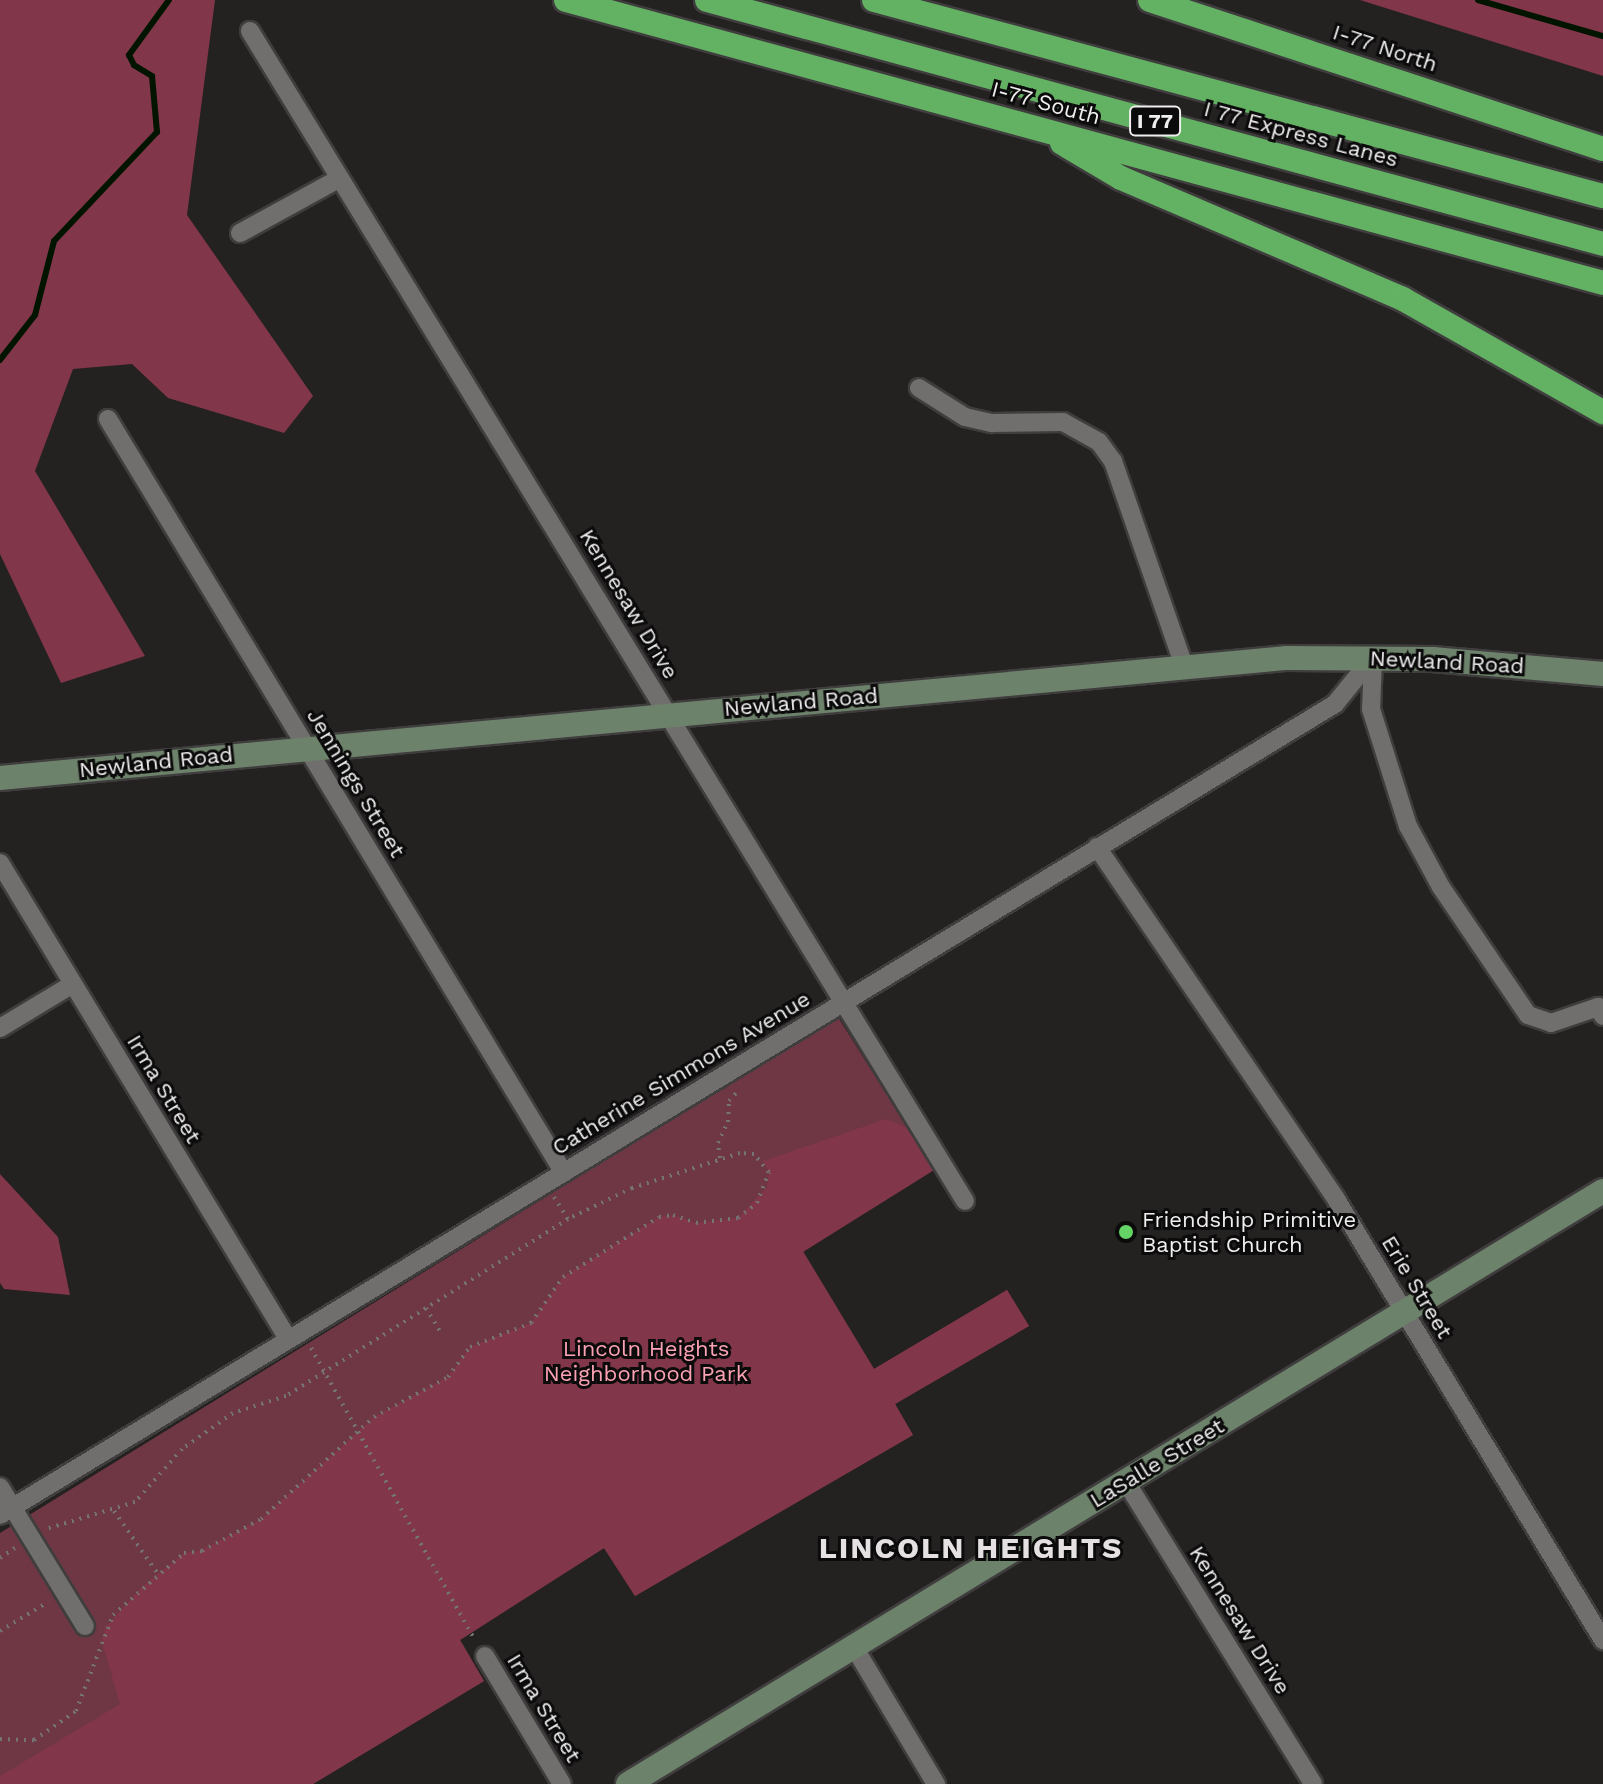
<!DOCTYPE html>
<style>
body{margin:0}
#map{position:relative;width:1603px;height:1784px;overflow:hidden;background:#242121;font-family:"Work Sans",sans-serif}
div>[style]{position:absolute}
.green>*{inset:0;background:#6e3743}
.forest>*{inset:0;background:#813649}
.stream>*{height:6px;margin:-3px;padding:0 3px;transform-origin:3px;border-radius:3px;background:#001400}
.path>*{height:4px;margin-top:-2px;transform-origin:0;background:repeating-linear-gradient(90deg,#757373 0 2px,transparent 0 8px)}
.roads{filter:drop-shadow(2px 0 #3f3d3d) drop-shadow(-2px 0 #3f3d3d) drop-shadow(0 2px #3f3d3d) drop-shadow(0 -2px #3f3d3d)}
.street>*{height:18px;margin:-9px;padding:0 9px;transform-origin:9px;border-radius:9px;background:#716e6e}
.secondary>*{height:24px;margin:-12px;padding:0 12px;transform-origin:12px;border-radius:12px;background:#6d826b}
.highway>*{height:24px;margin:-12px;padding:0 12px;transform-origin:12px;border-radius:12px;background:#63b263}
.dots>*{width:22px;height:22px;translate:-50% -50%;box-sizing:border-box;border:4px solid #0c0b0b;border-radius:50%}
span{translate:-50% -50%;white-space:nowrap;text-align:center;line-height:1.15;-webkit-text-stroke:6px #0c0b0b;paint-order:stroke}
.shield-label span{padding:2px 6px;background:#0c0b0b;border:2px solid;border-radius:6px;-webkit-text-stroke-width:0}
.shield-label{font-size:20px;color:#f0eeef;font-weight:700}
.street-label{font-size:22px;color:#f0eeef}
.poi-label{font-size:22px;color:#f0eeef}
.left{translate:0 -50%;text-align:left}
.park-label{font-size:22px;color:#fca2b4}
.district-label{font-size:30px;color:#e5e1e2;font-weight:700;letter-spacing:2px}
</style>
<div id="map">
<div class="green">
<i style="clip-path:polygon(838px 1017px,934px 1170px,803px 1251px,874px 1369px,1007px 1290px,1029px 1326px,895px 1404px,913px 1435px,635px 1596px,604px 1548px,460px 1640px,484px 1681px,313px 1784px,0 1784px,0 1533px)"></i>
</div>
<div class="forest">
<i style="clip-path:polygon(0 0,215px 0,187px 215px,313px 396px,284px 433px,168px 398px,132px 364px,73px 369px,35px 471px,145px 656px,61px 683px,0 554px)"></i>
<i style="clip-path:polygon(1360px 0,1603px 0,1603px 76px)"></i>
<i style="clip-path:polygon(886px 1119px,908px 1128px,934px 1170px,803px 1252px,874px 1369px,1007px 1290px,1029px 1326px,895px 1404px,913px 1435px,635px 1596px,604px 1548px,460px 1640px,484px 1681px,313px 1784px,0 1784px,0 1776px,120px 1704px,102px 1642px,105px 1628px,142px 1587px,184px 1553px,202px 1550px,261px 1519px,374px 1417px,448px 1377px,470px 1347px,531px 1323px,563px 1277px,659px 1217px,673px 1215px,696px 1223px,738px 1218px,767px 1187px,769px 1172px,763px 1161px)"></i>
<i style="clip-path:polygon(0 1174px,58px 1237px,70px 1295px,4px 1289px,0 1283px)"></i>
</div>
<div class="stream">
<i style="left:1478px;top:0;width:130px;rotate:16.1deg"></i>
<i style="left:0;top:360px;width:57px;rotate:-52.1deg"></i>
<i style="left:35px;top:315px;width:76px;rotate:-75.6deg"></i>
<i style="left:54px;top:241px;width:150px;rotate:-46.6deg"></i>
<i style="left:157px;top:132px;width:56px;rotate:-95.1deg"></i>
<i style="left:152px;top:76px;width:21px;rotate:-149deg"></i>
<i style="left:134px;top:65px;width:11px;rotate:-117deg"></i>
<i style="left:129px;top:55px;width:68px;rotate:-54deg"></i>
</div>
<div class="path">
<i style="left:720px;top:1158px;width:15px;rotate:-98deg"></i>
<i style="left:718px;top:1143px;width:23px;rotate:-65deg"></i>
<i style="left:728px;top:1122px;width:21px;rotate:-87deg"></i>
<i style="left:729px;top:1101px;width:13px;rotate:-48deg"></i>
<i style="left:554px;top:1197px;width:26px;rotate:58deg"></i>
<i style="left:426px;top:1308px;width:26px;rotate:59deg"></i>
<i style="left:311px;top:1348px;width:335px;rotate:60.7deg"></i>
<i style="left:114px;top:1511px;width:77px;rotate:55.1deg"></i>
<i style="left:0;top:1558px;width:18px;rotate:-34deg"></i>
<i style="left:0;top:1631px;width:56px;rotate:-31.1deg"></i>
<i style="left:0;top:1739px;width:34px;rotate:2deg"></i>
<i style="left:34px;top:1740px;width:51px;rotate:-34.6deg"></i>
<i style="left:76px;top:1711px;width:103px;rotate:-68.9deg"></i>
<i style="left:113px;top:1615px;width:94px;rotate:-41.1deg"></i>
<i style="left:184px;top:1553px;width:18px;rotate:-6deg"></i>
<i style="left:202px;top:1551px;width:67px;rotate:-28.5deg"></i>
<i style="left:261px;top:1519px;width:152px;rotate:-42.1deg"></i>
<i style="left:374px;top:1417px;width:84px;rotate:-28.4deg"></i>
<i style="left:448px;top:1377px;width:37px;rotate:-54deg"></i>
<i style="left:470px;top:1347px;width:66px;rotate:-21.5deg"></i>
<i style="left:531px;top:1323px;width:56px;rotate:-55.2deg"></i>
<i style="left:563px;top:1277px;width:113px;rotate:-32deg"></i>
<i style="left:659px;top:1217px;width:14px;rotate:-8deg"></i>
<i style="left:673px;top:1215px;width:24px;rotate:19deg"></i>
<i style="left:696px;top:1223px;width:42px;rotate:-6.8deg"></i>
<i style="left:738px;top:1218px;width:24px;rotate:-38deg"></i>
<i style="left:757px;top:1203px;width:33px;rotate:-69deg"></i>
<i style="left:769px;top:1172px;width:23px;rotate:-130deg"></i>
<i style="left:754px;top:1154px;width:14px;rotate:-176deg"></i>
<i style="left:740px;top:1153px;width:114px;rotate:162deg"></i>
<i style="left:632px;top:1188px;width:71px;rotate:154.2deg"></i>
<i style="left:568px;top:1219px;width:333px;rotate:147.9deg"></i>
<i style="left:286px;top:1396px;width:56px;rotate:162.2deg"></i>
<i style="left:233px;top:1413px;width:62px;rotate:144.8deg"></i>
<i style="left:182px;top:1449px;width:71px;rotate:131.6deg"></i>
<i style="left:135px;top:1502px;width:93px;rotate:163.1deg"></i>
</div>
<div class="roads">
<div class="street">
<i style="left:250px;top:31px;width:1371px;rotate:58.57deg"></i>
<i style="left:240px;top:233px;width:114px;rotate:-28.8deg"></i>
<i style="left:919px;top:388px;width:54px;rotate:32.2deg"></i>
<i style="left:965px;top:417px;width:28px;rotate:13deg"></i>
<i style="left:992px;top:423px;width:71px;rotate:-0.8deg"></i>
<i style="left:1063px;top:422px;width:41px;rotate:29.1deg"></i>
<i style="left:1099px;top:442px;width:24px;rotate:54deg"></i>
<i style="left:1113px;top:461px;width:217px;rotate:70.9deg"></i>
<i style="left:108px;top:419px;width:881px;rotate:58.84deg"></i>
<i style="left:1373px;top:660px;width:49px;rotate:92.3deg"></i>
<i style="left:1371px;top:709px;width:123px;rotate:72.5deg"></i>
<i style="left:1408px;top:826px;width:69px;rotate:61.6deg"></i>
<i style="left:1441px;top:887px;width:155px;rotate:55.8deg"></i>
<i style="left:1528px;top:1015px;width:24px;rotate:19deg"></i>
<i style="left:1551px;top:1023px;width:50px;rotate:-18.8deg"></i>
<i style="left:1598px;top:1007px;width:10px;rotate:61deg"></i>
<i style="left:1097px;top:847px;width:425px;rotate:55.8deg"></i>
<i style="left:1336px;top:1199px;width:516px;rotate:58.81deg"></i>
<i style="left:0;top:863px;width:556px;rotate:58.82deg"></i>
<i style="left:0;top:1028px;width:85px;rotate:-31.1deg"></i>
<i style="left:1126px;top:1482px;width:355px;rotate:58.2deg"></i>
<i style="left:0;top:1487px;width:163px;rotate:58.6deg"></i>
<i style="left:0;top:1515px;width:1562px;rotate:-31.28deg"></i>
<i style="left:1335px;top:704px;width:60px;rotate:-51deg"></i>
<i style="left:854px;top:1647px;width:160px;rotate:59.1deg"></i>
<i style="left:485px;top:1656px;width:149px;rotate:59deg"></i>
</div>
<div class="secondary">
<i style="left:0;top:778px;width:1293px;rotate:-5.33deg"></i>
<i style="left:1287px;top:658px;width:146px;rotate:0.4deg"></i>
<i style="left:1433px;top:659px;width:171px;rotate:5deg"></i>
<i style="left:628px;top:1784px;width:1141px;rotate:-31.31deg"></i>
</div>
<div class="highway">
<i style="left:566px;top:0;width:1075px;rotate:15.26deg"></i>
<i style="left:707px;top:0;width:929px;rotate:15.23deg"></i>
<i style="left:874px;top:0;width:755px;rotate:15.05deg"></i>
<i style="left:1150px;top:0;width:477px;rotate:18.2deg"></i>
<i style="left:1062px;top:143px;width:69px;rotate:30.7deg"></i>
<i style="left:1121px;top:178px;width:307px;rotate:23.2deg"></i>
<i style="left:1403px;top:299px;width:230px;rotate:29.5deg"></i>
</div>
</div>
<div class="dots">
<i style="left:1126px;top:1232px;background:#65d467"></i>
</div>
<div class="shield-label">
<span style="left:1155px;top:121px">I 77</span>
</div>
<div class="street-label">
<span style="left:1385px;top:48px;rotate:18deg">I-77 North</span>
<span style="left:1046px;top:103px;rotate:15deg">I-77 South</span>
<span style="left:1301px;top:134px;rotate:15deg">I 77 Express Lanes</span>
<span style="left:629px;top:604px;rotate:59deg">Kennesaw Drive</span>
<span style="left:1447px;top:662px;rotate:3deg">Newland Road</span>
<span style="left:801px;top:702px;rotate:-5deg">Newland Road</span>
<span style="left:156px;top:762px;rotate:-6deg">Newland Road</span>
<span style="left:356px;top:783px;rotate:59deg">Jennings Street</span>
<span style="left:681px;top:1073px;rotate:-31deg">Catherine Simmons Avenue</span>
<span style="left:164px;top:1089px;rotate:59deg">Irma Street</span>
<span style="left:1417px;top:1287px;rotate:59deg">Erie Street</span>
<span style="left:1157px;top:1463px;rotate:-31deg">LaSalle Street</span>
<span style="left:1240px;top:1620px;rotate:58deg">Kennesaw Drive</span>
<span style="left:544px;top:1708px;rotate:59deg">Irma Street</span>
</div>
<div class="poi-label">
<span class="left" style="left:1142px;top:1232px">Friendship Primitive<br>Baptist Church</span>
</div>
<div class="park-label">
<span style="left:646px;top:1361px">Lincoln Heights<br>Neighborhood Park</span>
</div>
<div class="district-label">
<span style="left:971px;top:1548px">LINCOLN HEIGHTS</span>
</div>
</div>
